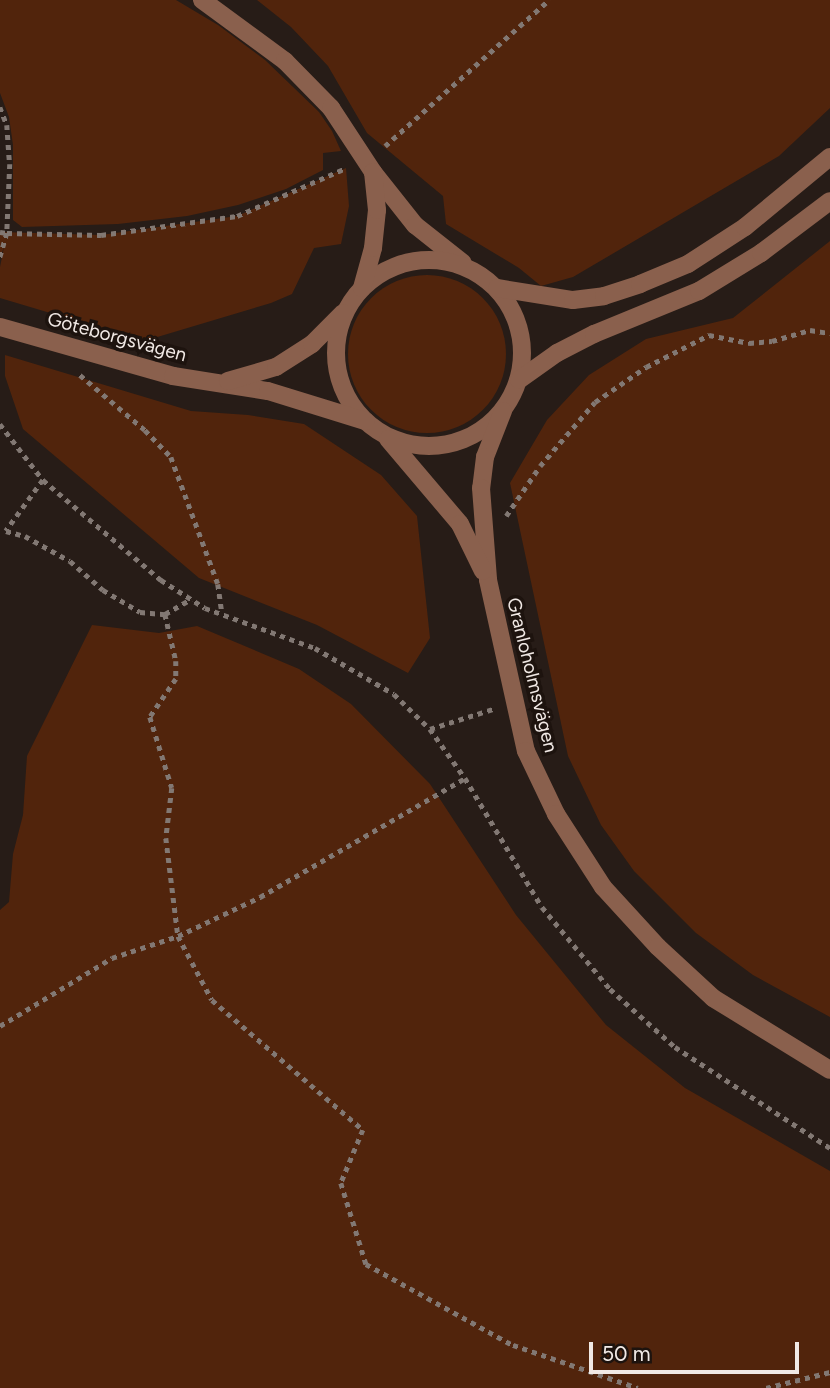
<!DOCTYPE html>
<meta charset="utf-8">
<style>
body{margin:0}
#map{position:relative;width:830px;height:1388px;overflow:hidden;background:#271c17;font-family:Figtree,sans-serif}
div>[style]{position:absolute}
.green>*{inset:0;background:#51240c}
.round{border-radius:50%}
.path>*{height:4.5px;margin-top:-2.25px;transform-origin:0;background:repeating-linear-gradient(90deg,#827873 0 5px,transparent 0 10px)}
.minor>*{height:18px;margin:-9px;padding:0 9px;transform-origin:9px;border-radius:9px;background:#8a604d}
.minor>.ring{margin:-9px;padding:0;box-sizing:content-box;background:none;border:18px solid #8a604d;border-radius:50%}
span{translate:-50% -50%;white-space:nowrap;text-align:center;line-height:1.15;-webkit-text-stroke:7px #1d130e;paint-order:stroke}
.street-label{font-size:19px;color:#f1e9e5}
.scale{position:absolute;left:589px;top:1342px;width:210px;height:32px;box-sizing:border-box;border:4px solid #f1e9e5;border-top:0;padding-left:9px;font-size:21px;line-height:24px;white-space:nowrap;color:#f1e9e5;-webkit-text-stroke:5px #1d130e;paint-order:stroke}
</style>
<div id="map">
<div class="green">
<i style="clip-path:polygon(0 0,176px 0,218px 25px,265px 60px,319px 112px,332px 131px,341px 151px,323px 153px,323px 170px,286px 189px,238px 205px,187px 216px,118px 224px,22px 227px,13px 220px,13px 145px,9px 117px,0 93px)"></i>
<i style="clip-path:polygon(257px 0,830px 0,830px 108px,779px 156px,573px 277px,541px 286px,519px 268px,446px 224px,443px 196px,367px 133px,328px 66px,291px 27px)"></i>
<i style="clip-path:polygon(346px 168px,349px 206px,341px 244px,314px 248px,292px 294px,271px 303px,144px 341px,0 298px,0 267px,4px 247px,0 258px,0 232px,101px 235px,237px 216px)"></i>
<i style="clip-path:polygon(830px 241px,830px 1017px,753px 975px,696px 933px,634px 871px,601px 825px,568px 756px,510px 483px,547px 420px,589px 375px,646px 339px,733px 318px)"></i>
<i class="round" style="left:348px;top:275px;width:158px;height:158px"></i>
<i style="clip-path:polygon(5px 355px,191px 411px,248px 415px,304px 424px,381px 475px,417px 516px,430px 638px,408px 673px,317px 625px,199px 578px,23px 429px,5px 376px)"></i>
<i style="clip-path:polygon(92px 625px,159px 633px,197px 626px,299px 669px,351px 704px,430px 784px,516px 915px,606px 1025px,685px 1088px,830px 1171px,830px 1388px,0 1388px,0 910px,9px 902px,13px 854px,23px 815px,27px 756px)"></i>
</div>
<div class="path">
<i style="left:0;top:107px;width:19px;rotate:69deg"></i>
<i style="left:7px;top:125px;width:39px;rotate:86deg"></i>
<i style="left:10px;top:164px;width:69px;rotate:92.5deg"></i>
<i style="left:7px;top:233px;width:94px;rotate:1.2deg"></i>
<i style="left:101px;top:235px;width:137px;rotate:-8deg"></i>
<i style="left:237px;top:216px;width:119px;rotate:-23.8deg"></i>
<i style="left:385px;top:146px;width:220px;rotate:-41.7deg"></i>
<i style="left:0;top:232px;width:7px;rotate:8deg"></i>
<i style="left:7px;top:233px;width:26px;rotate:106deg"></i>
<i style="left:80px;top:375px;width:85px;rotate:40.2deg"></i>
<i style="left:145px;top:430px;width:37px;rotate:46deg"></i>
<i style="left:171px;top:457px;width:135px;rotate:69.7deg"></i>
<i style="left:218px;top:584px;width:29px;rotate:82deg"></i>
<i style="left:0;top:424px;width:71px;rotate:52.5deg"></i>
<i style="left:43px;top:480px;width:155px;rotate:40.3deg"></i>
<i style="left:161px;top:580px;width:52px;rotate:32.5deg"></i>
<i style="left:205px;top:608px;width:117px;rotate:20deg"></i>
<i style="left:315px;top:648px;width:91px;rotate:30.2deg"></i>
<i style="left:394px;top:694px;width:50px;rotate:44.2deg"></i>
<i style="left:430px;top:729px;width:69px;rotate:-17.7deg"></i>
<i style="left:43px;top:480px;width:63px;rotate:126deg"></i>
<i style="left:6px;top:531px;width:20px;rotate:15deg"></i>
<i style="left:25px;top:536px;width:51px;rotate:29.1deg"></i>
<i style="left:70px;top:561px;width:44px;rotate:41.3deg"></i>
<i style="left:103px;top:590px;width:43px;rotate:30.7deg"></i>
<i style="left:140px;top:612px;width:25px;rotate:5deg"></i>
<i style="left:165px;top:614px;width:30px;rotate:-30deg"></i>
<i style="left:506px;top:516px;width:60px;rotate:-55.8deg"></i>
<i style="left:540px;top:466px;width:84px;rotate:-49.3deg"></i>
<i style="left:595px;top:402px;width:62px;rotate:-34.5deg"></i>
<i style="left:646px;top:367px;width:71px;rotate:-26.9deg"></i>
<i style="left:709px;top:335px;width:41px;rotate:11.3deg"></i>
<i style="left:749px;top:343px;width:23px;rotate:-5deg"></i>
<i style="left:772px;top:341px;width:40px;rotate:-16deg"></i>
<i style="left:810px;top:330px;width:20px;rotate:9deg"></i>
<i style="left:165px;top:614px;width:48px;rotate:76.8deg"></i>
<i style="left:176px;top:661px;width:18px;rotate:90deg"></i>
<i style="left:176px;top:679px;width:46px;rotate:124.4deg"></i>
<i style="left:150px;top:717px;width:74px;rotate:72.8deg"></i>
<i style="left:172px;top:788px;width:50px;rotate:96.8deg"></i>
<i style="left:166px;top:838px;width:99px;rotate:83deg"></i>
<i style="left:178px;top:936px;width:72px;rotate:62deg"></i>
<i style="left:212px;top:1000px;width:199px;rotate:40.7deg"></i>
<i style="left:363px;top:1130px;width:57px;rotate:112.5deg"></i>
<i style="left:341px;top:1183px;width:85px;rotate:72.8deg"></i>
<i style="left:366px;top:1264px;width:168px;rotate:28.9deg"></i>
<i style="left:513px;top:1345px;width:132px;rotate:19deg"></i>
<i style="left:430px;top:729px;width:60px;rotate:54.5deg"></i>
<i style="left:465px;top:778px;width:150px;rotate:59.2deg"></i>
<i style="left:542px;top:907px;width:107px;rotate:50.3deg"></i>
<i style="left:610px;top:989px;width:87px;rotate:41.7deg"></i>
<i style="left:675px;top:1047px;width:185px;rotate:33.1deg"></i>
<i style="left:0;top:1026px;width:131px;rotate:-31.3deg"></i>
<i style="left:112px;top:958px;width:70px;rotate:-18.4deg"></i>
<i style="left:178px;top:936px;width:91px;rotate:-25.4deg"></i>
<i style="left:260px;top:897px;width:237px;rotate:-30.1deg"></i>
<i style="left:766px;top:1388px;width:66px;rotate:-14deg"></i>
</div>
<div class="minor">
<i style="left:202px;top:0;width:103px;rotate:36.3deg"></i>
<i style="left:285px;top:61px;width:66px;rotate:45.6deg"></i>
<i style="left:331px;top:108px;width:77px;rotate:56.7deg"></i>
<i style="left:373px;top:172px;width:68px;rotate:51.6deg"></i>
<i style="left:415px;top:225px;width:61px;rotate:38.4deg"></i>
<i class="ring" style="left:336px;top:260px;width:168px;height:168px"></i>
<i style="left:362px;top:288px;width:41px;rotate:-74.6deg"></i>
<i style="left:373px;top:248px;width:38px;rotate:-84deg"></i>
<i style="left:377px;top:210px;width:38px;rotate:-96deg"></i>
<i style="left:497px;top:288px;width:77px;rotate:9deg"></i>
<i style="left:573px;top:300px;width:31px;rotate:-7deg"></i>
<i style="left:604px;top:296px;width:38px;rotate:-18deg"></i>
<i style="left:640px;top:284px;width:52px;rotate:-22.6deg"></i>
<i style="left:688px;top:264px;width:68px;rotate:-33deg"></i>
<i style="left:745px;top:227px;width:110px;rotate:-39.5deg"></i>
<i style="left:0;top:327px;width:180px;rotate:15.8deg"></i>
<i style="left:173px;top:376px;width:96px;rotate:9deg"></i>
<i style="left:268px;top:391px;width:102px;rotate:17.2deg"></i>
<i style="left:519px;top:380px;width:47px;rotate:-35.4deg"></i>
<i style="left:557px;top:353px;width:42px;rotate:-27.2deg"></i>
<i style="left:594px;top:334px;width:113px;rotate:-22.3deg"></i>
<i style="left:699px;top:291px;width:73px;rotate:-31.5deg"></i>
<i style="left:761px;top:253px;width:86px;rotate:-37deg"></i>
<i style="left:228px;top:381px;width:50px;rotate:-16.3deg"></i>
<i style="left:276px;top:367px;width:43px;rotate:-32.6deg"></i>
<i style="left:312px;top:344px;width:44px;rotate:-45deg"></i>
<i style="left:503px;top:411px;width:49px;rotate:111.4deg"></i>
<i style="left:485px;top:457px;width:31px;rotate:97deg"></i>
<i style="left:481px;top:488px;width:92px;rotate:85.6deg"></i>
<i style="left:488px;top:580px;width:175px;rotate:77.5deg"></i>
<i style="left:526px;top:751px;width:70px;rotate:64.5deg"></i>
<i style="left:556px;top:814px;width:87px;rotate:57.2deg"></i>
<i style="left:603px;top:887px;width:81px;rotate:47.5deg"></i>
<i style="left:658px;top:947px;width:75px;rotate:42.8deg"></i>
<i style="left:713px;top:998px;width:137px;rotate:31.6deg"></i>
<i style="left:388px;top:439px;width:111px;rotate:49.7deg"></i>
<i style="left:460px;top:524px;width:52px;rotate:63.9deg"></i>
</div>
<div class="street-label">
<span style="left:117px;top:337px;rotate:15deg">Göteborgsvägen</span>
<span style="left:532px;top:675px;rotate:76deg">Granloholmsvägen</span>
</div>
<div class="scale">50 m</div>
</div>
